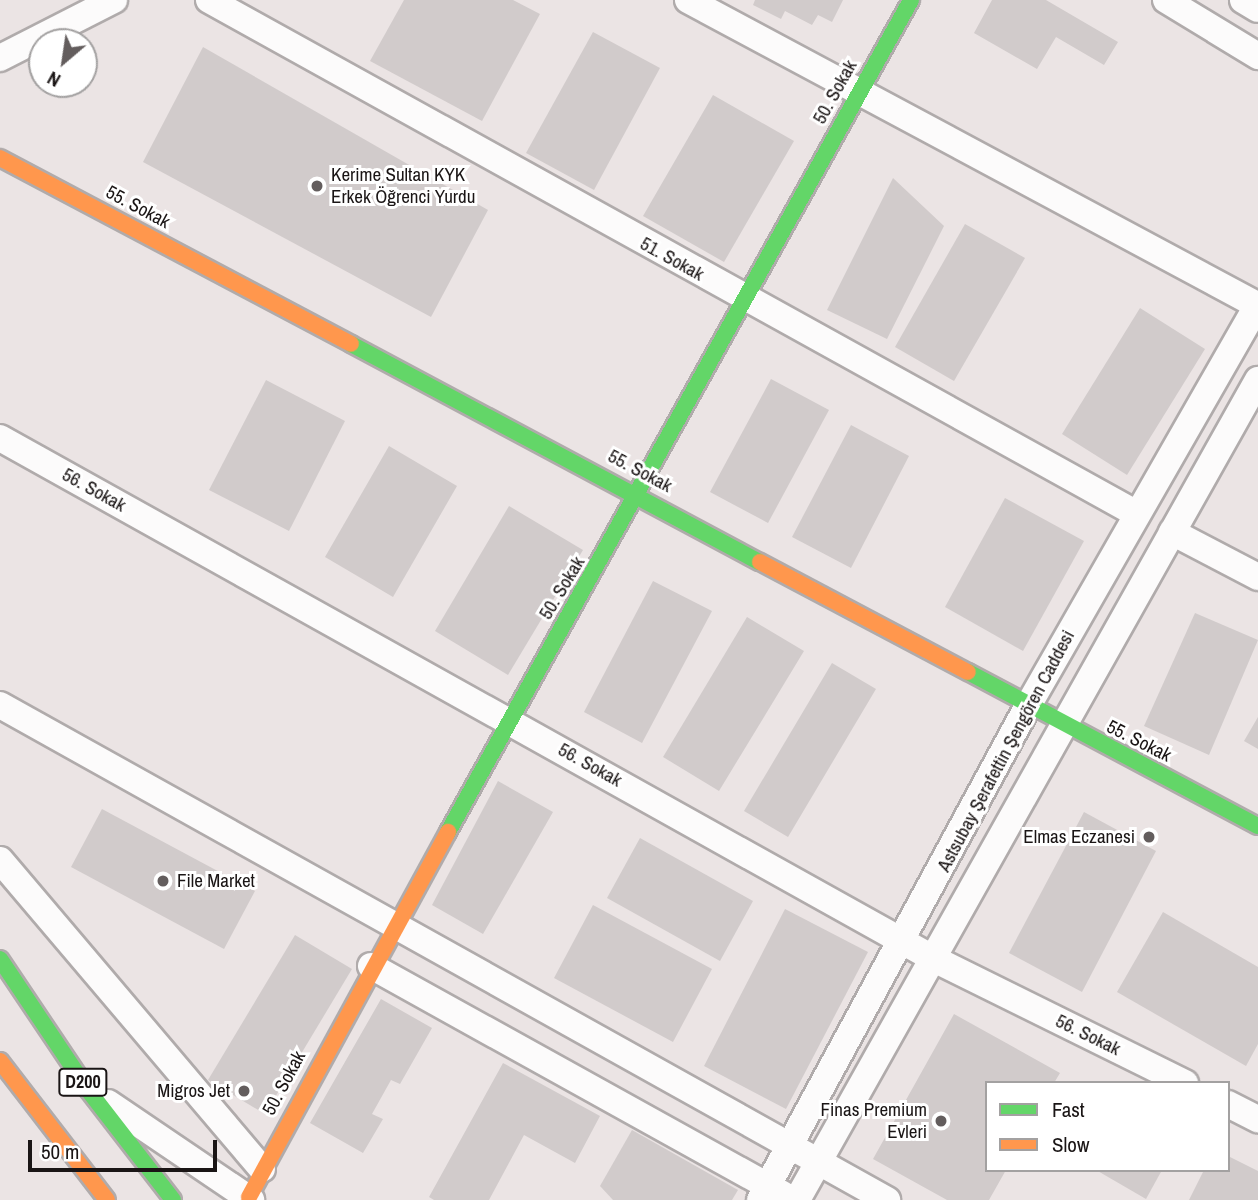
<!DOCTYPE html>
<meta charset="utf-8">
<style>
body{margin:0}
#map{position:relative;width:1258px;height:1200px;overflow:hidden;background:#ebe4e4;font-family:"Archivo Narrow",sans-serif}
div>[style]{position:absolute}
.building>*{inset:0;background:#d1cbcb}
.roads{filter:drop-shadow(2px 0 #b0abab) drop-shadow(-2px 0 #b0abab) drop-shadow(0 2px #b0abab) drop-shadow(0 -2px #b0abab)}
.street>*{height:26px;margin:-13px;padding:0 13px;transform-origin:13px;border-radius:13px;background:#fcfbfb}
.fast>*{height:16px;margin:-8px;padding:0 8px;transform-origin:8px;border-radius:8px;background:#63d668}
.slow>*{height:16px;margin:-8px;padding:0 8px;transform-origin:8px;border-radius:8px;background:#ff974d}
.dots>*{width:19px;height:19px;translate:-50% -50%;box-sizing:border-box;border:4px solid #fff;border-radius:50%}
span{translate:-50% -50%;white-space:nowrap;text-align:center;line-height:1.15;-webkit-text-stroke:6px #fff;paint-order:stroke}
.shield-label span{padding:2px 5px;background:#fff;border:2px solid;border-radius:5px;-webkit-text-stroke-width:0}
.shield-label{font-size:18px;color:#1a1515;font-weight:700}
.street-label{font-size:19px;color:#1a1515}
.poi-label{font-size:19px;color:#1a1515}
.left{translate:0 -50%;text-align:left}
.right{translate:-100% -50%;text-align:right}
.legend{position:absolute;left:985px;top:1081px;width:245px;height:91px;box-sizing:border-box;background:#fff;border:2px solid #a3a1a1;margin:0;padding:9px 12px;list-style:none;font-size:21px;color:#1a1515}
.legend li{display:flex;align-items:center;gap:14px;height:35px}
.legend b{width:35px;border:2px solid #a3a1a1}
.north{position:absolute;left:28px;top:28px;width:70px;height:70px;box-sizing:border-box;background:#fff;border:2px solid #a3a1a1;border-radius:50%;rotate:209deg;font-size:19px;font-weight:700;line-height:28px;text-align:center;color:#1a1515}
.north::after{content:'';display:block;margin:auto;width:24px;height:32px;background:#635d5d;clip-path:polygon(50% 0,100% 100%,50% 72%,0 100%)}
.scale{position:absolute;left:28px;top:1140px;width:189px;height:32px;box-sizing:border-box;border:4px solid #1a1515;border-top:0;padding-left:9px;font-size:21px;line-height:24px;white-space:nowrap;color:#1a1515;-webkit-text-stroke:5px #fff;paint-order:stroke}
</style>
<div id="map">
<div class="building">
<i style="clip-path:polygon(404px 0,513px 0,540px 14px,482px 121px,370px 61px)"></i>
<i style="clip-path:polygon(755px 0,843px 0,832px 22px,818px 15px,812px 25px,785px 11px,781px 19px,753px 5px)"></i>
<i style="clip-path:polygon(992px 0,1046px 0,1118px 42px,1104px 65px,1056px 37px,1037px 69px,974px 33px)"></i>
<i style="clip-path:polygon(593px 32px,660px 68px,594px 190px,526px 153px)"></i>
<i style="clip-path:polygon(203px 47px,488px 210px,431px 317px,143px 162px)"></i>
<i style="clip-path:polygon(713px 95px,794px 141px,724px 262px,643px 216px)"></i>
<i style="clip-path:polygon(893px 178px,944px 226px,887px 339px,827px 310px)"></i>
<i style="clip-path:polygon(965px 224px,1025px 258px,954px 381px,895px 347px)"></i>
<i style="clip-path:polygon(1140px 308px,1205px 349px,1127px 475px,1062px 434px)"></i>
<i style="clip-path:polygon(771px 379px,829px 410px,768px 523px,710px 492px)"></i>
<i style="clip-path:polygon(266px 380px,345px 421px,289px 531px,209px 490px)"></i>
<i style="clip-path:polygon(851px 425px,909px 456px,851px 568px,792px 537px)"></i>
<i style="clip-path:polygon(389px 446px,457px 486px,393px 597px,325px 557px)"></i>
<i style="clip-path:polygon(1005px 498px,1084px 541px,1023px 651px,945px 607px)"></i>
<i style="clip-path:polygon(509px 506px,583px 550px,508px 675px,435px 631px)"></i>
<i style="clip-path:polygon(653px 581px,712px 611px,642px 743px,584px 712px)"></i>
<i style="clip-path:polygon(1195px 613px,1258px 640px,1209px 755px,1144px 726px)"></i>
<i style="clip-path:polygon(747px 617px,804px 651px,719px 791px,663px 757px)"></i>
<i style="clip-path:polygon(832px 663px,876px 689px,788px 837px,744px 811px)"></i>
<i style="clip-path:polygon(1258px 717px,1258px 749px,1244px 741px)"></i>
<i style="clip-path:polygon(498px 781px,553px 812px,483px 934px,432px 905px)"></i>
<i style="clip-path:polygon(102px 809px,255px 891px,224px 949px,71px 867px)"></i>
<i style="clip-path:polygon(1084px 812px,1156px 851px,1082px 992px,1009px 953px)"></i>
<i style="clip-path:polygon(640px 838px,753px 901px,720px 961px,607px 898px)"></i>
<i style="clip-path:polygon(593px 905px,712px 969px,673px 1042px,554px 978px)"></i>
<i style="clip-path:polygon(785px 909px,868px 952px,786px 1109px,704px 1066px)"></i>
<i style="clip-path:polygon(1163px 912px,1258px 967px,1258px 1044px,1246px 1066px,1117px 992px)"></i>
<i style="clip-path:polygon(295px 935px,352px 969px,265px 1114px,208px 1080px)"></i>
<i style="clip-path:polygon(381px 999px,432px 1028px,400px 1084px,391px 1080px,372px 1114px,383px 1119px,363px 1153px,310px 1123px)"></i>
<i style="clip-path:polygon(954px 1014px,1060px 1073px,1054px 1083px,987px 1083px,987px 1170px,1006px 1170px,989px 1200px,947px 1200px,873px 1159px)"></i>
<i style="clip-path:polygon(503px 1063px,600px 1116px,575px 1163px,524px 1135px,489px 1200px,434px 1200px,429px 1197px)"></i>
<i style="clip-path:polygon(632px 1130px,738px 1190px,732px 1200px,613px 1200px,600px 1186px)"></i>
<i style="clip-path:polygon(1228px 1156px,1258px 1171px,1258px 1200px,1189px 1200px,1204px 1170px,1228px 1170px)"></i>
<i style="clip-path:polygon(1096px 1170px,1162px 1170px,1146px 1199px)"></i>
</div>
<div class="roads">
<div class="street">
<i style="left:209px;top:0;width:1061px;rotate:28.98deg"></i>
<i style="left:688px;top:0;width:646px;rotate:28.19deg"></i>
<i style="left:1166px;top:0;width:108px;rotate:31.3deg"></i>
<i style="left:1243px;top:0;width:17px;rotate:31deg"></i>
<i style="left:0;top:58px;width:128px;rotate:-27deg"></i>
<i style="left:0;top:438px;width:1069px;rotate:29.15deg"></i>
<i style="left:934px;top:959px;width:280px;rotate:26.3deg"></i>
<i style="left:1172px;top:532px;width:97px;rotate:27.6deg"></i>
<i style="left:0;top:705px;width:1016px;rotate:29.16deg"></i>
<i style="left:0;top:860px;width:405px;rotate:49.7deg"></i>
<i style="left:371px;top:966px;width:471px;rotate:29deg"></i>
<i style="left:108px;top:1103px;width:173px;rotate:34.1deg"></i>
<i style="left:1228px;top:1104px;width:34px;rotate:27deg"></i>
<i style="left:760px;top:1200px;width:564px;rotate:-61.53deg"></i>
<i style="left:1029px;top:704px;width:461px;rotate:-60.2deg"></i>
<i style="left:797px;top:1200px;width:941px;rotate:-60.66deg"></i>
</div>
<div class="fast">
<i style="left:351px;top:344px;width:463px;rotate:28.1deg"></i>
<i style="left:968px;top:672px;width:328px;rotate:28deg"></i>
<i style="left:448px;top:832px;width:952px;rotate:-60.9deg"></i>
<i style="left:0;top:959px;width:158px;rotate:56.1deg"></i>
<i style="left:88px;top:1090px;width:139px;rotate:52.3deg"></i>
</div>
<div class="slow">
<i style="left:0;top:158px;width:397px;rotate:27.9deg"></i>
<i style="left:760px;top:562px;width:235px;rotate:27.9deg"></i>
<i style="left:0;top:1061px;width:175px;rotate:52.4deg"></i>
<i style="left:249px;top:1197px;width:416px;rotate:-61.4deg"></i>
</div>
</div>
<div class="dots">
<i style="left:317px;top:186px;background:#635d5d"></i>
<i style="left:1149px;top:837px;background:#635d5d"></i>
<i style="left:163px;top:881px;background:#635d5d"></i>
<i style="left:244px;top:1091px;background:#635d5d"></i>
<i style="left:941px;top:1121px;background:#635d5d"></i>
</div>
<div class="shield-label">
<span style="left:83px;top:1082px">D200</span>
</div>
<div class="street-label">
<span style="left:835px;top:92px;rotate:-61deg">50. Sokak</span>
<span style="left:138px;top:207px;rotate:28deg">55. Sokak</span>
<span style="left:672px;top:259px;rotate:29deg">51. Sokak</span>
<span style="left:640px;top:471px;rotate:28deg">55. Sokak</span>
<span style="left:94px;top:490px;rotate:29deg">56. Sokak</span>
<span style="left:562px;top:588px;rotate:-59deg">50. Sokak</span>
<span style="left:1139px;top:741px;rotate:27deg">55. Sokak</span>
<span style="left:1006px;top:751px;rotate:-62deg">Astsubay Şerafettin Şengören Caddesi</span>
<span style="left:590px;top:765px;rotate:29deg">56. Sokak</span>
<span style="left:1088px;top:1035px;rotate:26deg">56. Sokak</span>
<span style="left:284px;top:1083px;rotate:-62deg">50. Sokak</span>
</div>
<div class="poi-label">
<span class="left" style="left:331px;top:186px">Kerime Sultan KYK<br>Erkek Öğrenci Yurdu</span>
<span class="right" style="left:1135px;top:837px">Elmas Eczanesi</span>
<span class="left" style="left:177px;top:881px">File Market</span>
<span class="right" style="left:230px;top:1091px">Migros Jet</span>
<span class="right" style="left:927px;top:1121px">Finas Premium<br>Evleri</span>
</div>
<ul class="legend">
<li><b style="height:9px;background:#63d668"></b>Fast</li>
<li><b style="height:9px;background:#ff974d"></b>Slow</li>
</ul>
<div class="north">N</div>
<div class="scale">50 m</div>
</div>
